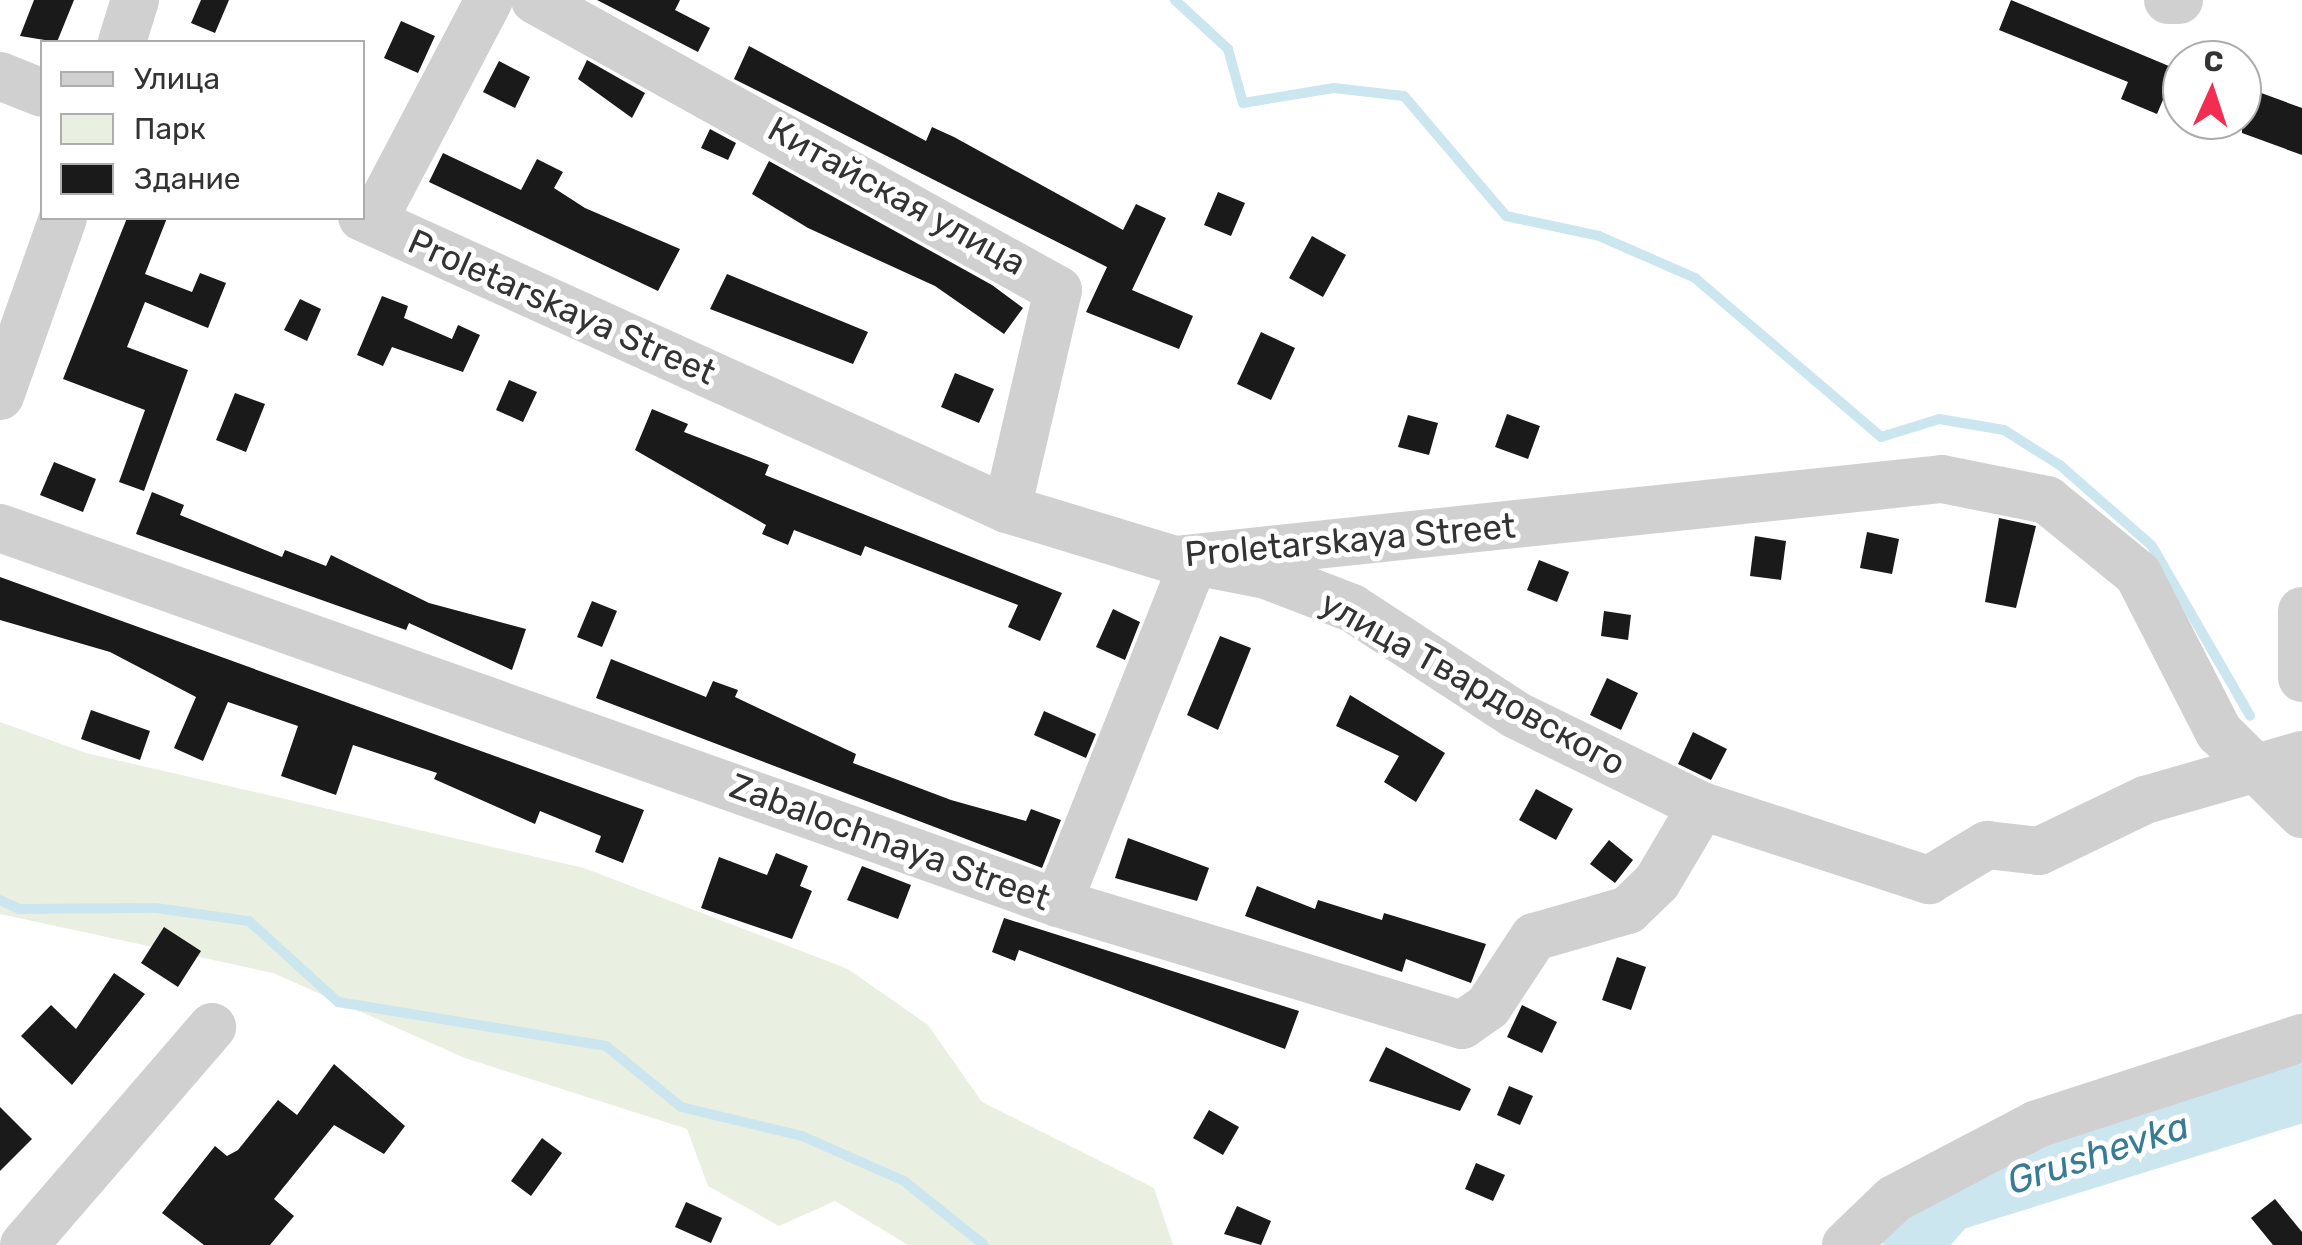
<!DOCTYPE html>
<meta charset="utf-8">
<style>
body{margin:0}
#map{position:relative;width:2302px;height:1245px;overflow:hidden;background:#fff;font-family:Rubik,sans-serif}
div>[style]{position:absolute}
.green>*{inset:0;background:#eaf0e1}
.stream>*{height:10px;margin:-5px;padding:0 5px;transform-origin:5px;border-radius:5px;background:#cce6f0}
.river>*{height:58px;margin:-29px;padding:0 29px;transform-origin:29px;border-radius:29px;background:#cce6f0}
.building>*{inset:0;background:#1a1a1a}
.minor>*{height:48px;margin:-24px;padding:0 24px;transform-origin:24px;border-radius:24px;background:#d0d0d0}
span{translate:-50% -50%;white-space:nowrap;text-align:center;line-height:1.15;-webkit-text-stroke:10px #fff;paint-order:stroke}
.street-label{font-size:35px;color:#333}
.water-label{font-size:38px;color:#377b95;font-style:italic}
.legend{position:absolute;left:40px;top:40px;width:325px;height:180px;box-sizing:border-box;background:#fff;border:2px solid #adadad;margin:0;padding:12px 18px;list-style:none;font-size:30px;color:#333}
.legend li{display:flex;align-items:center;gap:20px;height:50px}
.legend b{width:50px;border:2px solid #adadad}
.north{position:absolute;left:2162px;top:40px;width:100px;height:100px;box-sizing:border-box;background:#fff;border:2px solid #adadad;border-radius:50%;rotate:3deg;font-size:28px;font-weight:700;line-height:40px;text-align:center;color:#333}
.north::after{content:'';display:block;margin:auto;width:35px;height:45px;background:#f12d52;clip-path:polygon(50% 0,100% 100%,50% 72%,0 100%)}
</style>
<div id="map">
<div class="green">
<i style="clip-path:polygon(0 722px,86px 753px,584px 868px,848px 969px,928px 1025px,982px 1102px,1154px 1188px,1173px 1245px,908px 1245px,835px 1201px,779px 1226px,708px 1186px,687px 1129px,465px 1058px,273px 973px,0 914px)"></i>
</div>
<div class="stream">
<i style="left:1175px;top:0;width:72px;rotate:42.8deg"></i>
<i style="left:1228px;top:49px;width:56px;rotate:74.5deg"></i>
<i style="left:1243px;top:103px;width:92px;rotate:-9.4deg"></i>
<i style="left:1334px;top:88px;width:70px;rotate:6.5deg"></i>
<i style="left:1404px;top:96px;width:157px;rotate:49.6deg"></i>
<i style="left:1506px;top:216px;width:95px;rotate:12.1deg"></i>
<i style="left:1599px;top:236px;width:105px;rotate:23.6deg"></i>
<i style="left:1695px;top:278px;width:245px;rotate:40.5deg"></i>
<i style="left:1881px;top:437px;width:61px;rotate:-17.2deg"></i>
<i style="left:1939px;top:419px;width:66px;rotate:9.6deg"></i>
<i style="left:2004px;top:430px;width:67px;rotate:32.3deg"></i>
<i style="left:2061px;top:466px;width:121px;rotate:41.3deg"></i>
<i style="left:2152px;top:546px;width:196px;rotate:60deg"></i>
<i style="left:0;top:900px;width:21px;rotate:25deg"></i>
<i style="left:19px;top:909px;width:137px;rotate:-0.4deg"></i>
<i style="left:156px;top:908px;width:94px;rotate:8deg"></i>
<i style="left:249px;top:921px;width:120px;rotate:42.3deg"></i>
<i style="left:338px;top:1002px;width:272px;rotate:9.3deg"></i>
<i style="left:606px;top:1046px;width:97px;rotate:39.1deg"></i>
<i style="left:681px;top:1107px;width:124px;rotate:13.5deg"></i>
<i style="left:802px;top:1136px;width:111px;rotate:23.8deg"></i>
<i style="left:904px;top:1181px;width:102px;rotate:38.7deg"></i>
</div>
<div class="river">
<i style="left:1912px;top:1245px;width:56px;rotate:-48.6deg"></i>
<i style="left:1949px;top:1203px;width:370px;rotate:-17.3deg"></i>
</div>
<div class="building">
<i style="clip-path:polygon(34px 0,74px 0,57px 42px,20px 36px)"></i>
<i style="clip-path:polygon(201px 0,229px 0,215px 33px,191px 23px)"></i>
<i style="clip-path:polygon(597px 0,680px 0,675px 10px,710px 28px,698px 52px)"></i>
<i style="clip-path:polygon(2011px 0,2176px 69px,2157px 114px,2121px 99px,2128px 82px,1999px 30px)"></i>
<i style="clip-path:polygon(401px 21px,435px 36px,418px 73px,384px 58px)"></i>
<i style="clip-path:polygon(749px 46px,926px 141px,932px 127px,954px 137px,1123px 230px,1136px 204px,1166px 218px,1132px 290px,1193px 316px,1179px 349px,1086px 312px,1107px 267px,734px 79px)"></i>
<i style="clip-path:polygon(587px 60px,645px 93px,632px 118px,578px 79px)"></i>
<i style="clip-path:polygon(499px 61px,530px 77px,515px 108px,483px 92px)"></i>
<i style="clip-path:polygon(2242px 86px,2302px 108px,2302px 155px,2242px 133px)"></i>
<i style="clip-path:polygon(710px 129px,736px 143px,728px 160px,701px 148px)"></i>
<i style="clip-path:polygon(443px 153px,521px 190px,537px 159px,563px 172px,554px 188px,585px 208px,680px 249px,658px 291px,429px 182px)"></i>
<i style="clip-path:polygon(769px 161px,992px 285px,1023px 308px,1004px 334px,935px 286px,808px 228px,752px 194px)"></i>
<i style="clip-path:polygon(1218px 192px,1245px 203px,1231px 236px,1204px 225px)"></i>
<i style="clip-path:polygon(127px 218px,167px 218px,145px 274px,192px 292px,200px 273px,226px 283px,208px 328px,145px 302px,127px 347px,188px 370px,144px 491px,119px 482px,145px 410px,63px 379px)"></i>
<i style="clip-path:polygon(1312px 236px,1346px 255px,1323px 297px,1289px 278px)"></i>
<i style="clip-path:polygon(727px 274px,868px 332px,853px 364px,710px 309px)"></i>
<i style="clip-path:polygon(382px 296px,408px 306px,404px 318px,452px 339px,458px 325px,480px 335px,463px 372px,392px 347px,383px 366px,357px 355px)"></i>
<i style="clip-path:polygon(300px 299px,321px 309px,307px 341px,284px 330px)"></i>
<i style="clip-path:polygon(1261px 332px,1295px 348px,1271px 400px,1237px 384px)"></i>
<i style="clip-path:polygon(955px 373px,994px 389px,979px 423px,941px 407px)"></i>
<i style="clip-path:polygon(509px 380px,537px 392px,523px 422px,496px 410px)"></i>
<i style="clip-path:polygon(235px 393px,265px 404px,246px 452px,216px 440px)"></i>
<i style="clip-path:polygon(652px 409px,688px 424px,684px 432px,769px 465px,765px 475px,1062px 593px,1040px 641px,1008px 627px,1018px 605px,865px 546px,861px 556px,794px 530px,788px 545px,762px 534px,766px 525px,635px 450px)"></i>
<i style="clip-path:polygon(1507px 414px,1540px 426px,1528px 459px,1495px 447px)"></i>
<i style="clip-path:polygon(1408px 415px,1438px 423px,1429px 455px,1398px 447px)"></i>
<i style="clip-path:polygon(54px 462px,96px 479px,83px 512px,40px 495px)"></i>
<i style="clip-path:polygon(152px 492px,184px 505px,180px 515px,282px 557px,285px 550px,326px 566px,331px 555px,429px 603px,526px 629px,512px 670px,409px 623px,406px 630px,136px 534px)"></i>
<i style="clip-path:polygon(1999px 518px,2036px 526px,2016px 608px,1985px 602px)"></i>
<i style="clip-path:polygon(1867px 532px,1899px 539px,1892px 574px,1860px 568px)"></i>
<i style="clip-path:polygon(1755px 536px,1786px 541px,1781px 580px,1750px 576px)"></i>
<i style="clip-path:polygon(1539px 560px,1569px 572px,1557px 602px,1527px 590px)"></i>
<i style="clip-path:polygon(0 577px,644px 810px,623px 863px,595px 852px,601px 836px,540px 811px,535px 824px,434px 779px,437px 773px,353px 745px,336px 795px,281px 776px,298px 726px,228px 702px,203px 761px,174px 748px,196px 697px,110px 652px,0 620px)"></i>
<i style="clip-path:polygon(592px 601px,617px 611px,602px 647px,577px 637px)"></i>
<i style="clip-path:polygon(1113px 609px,1140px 622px,1125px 660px,1096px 647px)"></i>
<i style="clip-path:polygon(1604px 611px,1631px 615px,1628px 640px,1601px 636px)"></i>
<i style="clip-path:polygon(1220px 636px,1251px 648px,1218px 730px,1187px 715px)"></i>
<i style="clip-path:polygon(611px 659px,706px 697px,713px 681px,738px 690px,735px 697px,856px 754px,853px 763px,951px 800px,1026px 821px,1031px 809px,1061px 820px,1042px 868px,596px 698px)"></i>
<i style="clip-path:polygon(1607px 678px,1638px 693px,1621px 730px,1590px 715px)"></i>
<i style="clip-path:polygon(1350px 695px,1445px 753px,1416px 802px,1384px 782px,1399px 756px,1336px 726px)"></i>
<i style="clip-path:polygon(91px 710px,150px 731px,140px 760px,81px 739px)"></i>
<i style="clip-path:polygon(1044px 711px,1096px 734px,1086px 758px,1034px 735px)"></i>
<i style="clip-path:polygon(1693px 732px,1727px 749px,1711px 780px,1678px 764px)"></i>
<i style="clip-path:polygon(1536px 789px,1573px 809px,1556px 840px,1519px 820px)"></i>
<i style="clip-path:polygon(1128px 838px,1209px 868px,1197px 901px,1115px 878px)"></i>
<i style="clip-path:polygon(1609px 840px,1633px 860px,1615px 883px,1590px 864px)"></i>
<i style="clip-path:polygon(776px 853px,808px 866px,800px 886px,812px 891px,792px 939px,701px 908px,719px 857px,767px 875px)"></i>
<i style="clip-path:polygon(862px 866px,911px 885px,898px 919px,847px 900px)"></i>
<i style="clip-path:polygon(1257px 886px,1315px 909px,1318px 900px,1382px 920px,1384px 913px,1486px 944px,1471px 983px,1406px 959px,1402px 972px,1245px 916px)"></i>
<i style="clip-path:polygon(1004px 918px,1299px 1011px,1285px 1049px,1019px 950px,1015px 961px,992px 952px)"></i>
<i style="clip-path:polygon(164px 927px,201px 951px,178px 987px,141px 963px)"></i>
<i style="clip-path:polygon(1617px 957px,1646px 967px,1631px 1010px,1602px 1000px)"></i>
<i style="clip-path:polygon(114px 973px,145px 994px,72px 1085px,21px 1036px,51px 1005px,76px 1029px)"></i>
<i style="clip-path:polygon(1522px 1005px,1557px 1022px,1542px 1053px,1507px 1037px)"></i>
<i style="clip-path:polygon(1386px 1047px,1471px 1089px,1460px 1111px,1369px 1081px)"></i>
<i style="clip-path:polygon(334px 1064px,405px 1126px,384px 1154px,334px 1125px,274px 1199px,294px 1216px,270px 1245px,204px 1245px,162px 1213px,215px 1146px,227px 1156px,238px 1150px,278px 1100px,297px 1115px)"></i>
<i style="clip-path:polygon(1509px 1086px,1533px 1096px,1520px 1125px,1497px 1115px)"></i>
<i style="clip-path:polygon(0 1107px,32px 1139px,0 1171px)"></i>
<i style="clip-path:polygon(1209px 1110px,1239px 1127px,1223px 1155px,1193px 1138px)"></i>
<i style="clip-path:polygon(542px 1138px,562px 1153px,531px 1196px,511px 1181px)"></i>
<i style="clip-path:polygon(1476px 1163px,1505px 1175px,1493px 1201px,1465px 1189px)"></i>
<i style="clip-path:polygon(2275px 1199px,2302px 1232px,2302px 1245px,2273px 1245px,2251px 1218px)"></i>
<i style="clip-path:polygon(686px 1202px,722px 1218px,711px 1243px,675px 1227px)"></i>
<i style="clip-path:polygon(1237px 1206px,1271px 1221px,1261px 1245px,1224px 1234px)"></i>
</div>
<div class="minor">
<i style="left:535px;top:0;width:598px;rotate:29.01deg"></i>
<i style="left:1058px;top:290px;width:225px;rotate:103.1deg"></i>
<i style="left:2168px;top:0;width:11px"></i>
<i style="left:122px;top:42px;width:44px;rotate:-72.8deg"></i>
<i style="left:0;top:76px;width:45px;rotate:22deg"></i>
<i style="left:362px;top:217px;width:708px;rotate:24.36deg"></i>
<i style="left:1007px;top:509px;width:176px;rotate:16.9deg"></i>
<i style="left:1175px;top:560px;width:771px;rotate:-6.03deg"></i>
<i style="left:1942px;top:479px;width:107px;rotate:11.3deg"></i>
<i style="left:2047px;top:500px;width:117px;rotate:39.1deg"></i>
<i style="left:2138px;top:574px;width:178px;rotate:62.9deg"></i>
<i style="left:2219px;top:732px;width:117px;rotate:44.7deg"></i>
<i style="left:373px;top:221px;width:250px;rotate:-62.3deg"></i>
<i style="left:0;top:396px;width:189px;rotate:-70.5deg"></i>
<i style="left:0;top:528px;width:1122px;rotate:19.52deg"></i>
<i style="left:1058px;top:903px;width:422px;rotate:16.8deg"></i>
<i style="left:1462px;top:1025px;width:32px;rotate:-35deg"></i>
<i style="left:1488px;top:1007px;width:84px;rotate:-56.7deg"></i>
<i style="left:1534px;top:937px;width:98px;rotate:-16deg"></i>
<i style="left:1628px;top:910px;width:40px;rotate:-44deg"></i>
<i style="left:1657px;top:882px;width:88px;rotate:-59.4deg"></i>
<i style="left:2302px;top:611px;width:67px;rotate:90deg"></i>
<i style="left:1058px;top:903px;width:368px;rotate:-68.3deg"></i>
<i style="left:1194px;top:561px;width:73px;rotate:11deg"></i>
<i style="left:1266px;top:575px;width:92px;rotate:21deg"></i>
<i style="left:1352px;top:608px;width:196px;rotate:33.1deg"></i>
<i style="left:1516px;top:715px;width:207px;rotate:26.1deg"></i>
<i style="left:1702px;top:806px;width:239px;rotate:18.1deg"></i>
<i style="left:1929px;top:880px;width:68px;rotate:-31.1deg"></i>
<i style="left:1987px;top:845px;width:52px;rotate:6.6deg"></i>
<i style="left:2039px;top:851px;width:118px;rotate:-25.7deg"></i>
<i style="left:2145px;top:800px;width:163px;rotate:-16deg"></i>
<i style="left:24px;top:1245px;width:288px;rotate:-49.2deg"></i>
<i style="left:1846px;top:1245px;width:66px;rotate:-43.8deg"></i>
<i style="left:1894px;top:1199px;width:161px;rotate:-27.7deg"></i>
<i style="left:2037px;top:1124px;width:279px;rotate:-18deg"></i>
</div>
<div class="street-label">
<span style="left:897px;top:196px;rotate:29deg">Китайская улица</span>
<span style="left:562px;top:307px;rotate:24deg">Proletarskaya Street</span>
<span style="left:1350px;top:540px;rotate:-5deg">Proletarskaya Street</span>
<span style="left:1473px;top:683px;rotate:29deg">улица Твардовского</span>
<span style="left:890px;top:842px;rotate:20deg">Zabalochnaya Street</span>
</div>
<div class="water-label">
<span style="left:2098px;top:1154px;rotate:-18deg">Grushevka</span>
</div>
<ul class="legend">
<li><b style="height:12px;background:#d0d0d0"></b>Улица</li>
<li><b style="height:28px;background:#eaf0e1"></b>Парк</li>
<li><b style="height:28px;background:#1a1a1a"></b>Здание</li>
</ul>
<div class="north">С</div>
</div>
